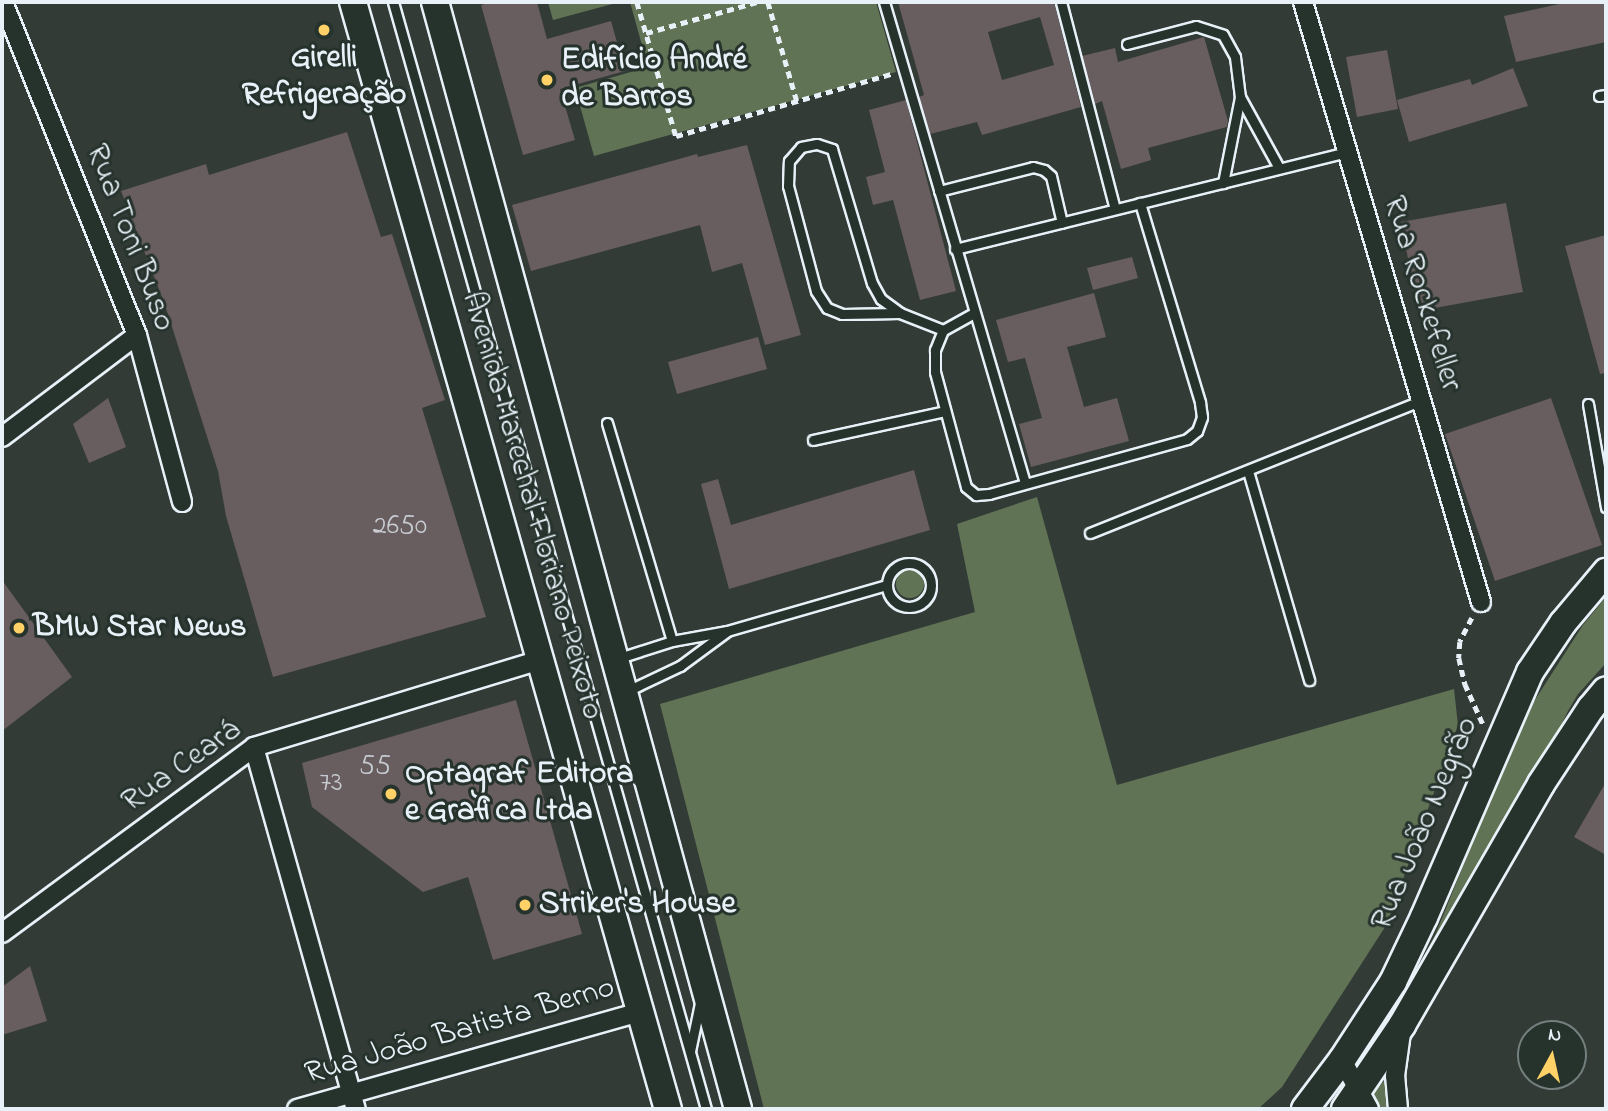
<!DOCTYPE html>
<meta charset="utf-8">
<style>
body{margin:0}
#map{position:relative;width:1608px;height:1111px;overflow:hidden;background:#333b37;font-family:"Indie Flower",sans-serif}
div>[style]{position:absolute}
.green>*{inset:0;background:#607355}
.round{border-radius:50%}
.building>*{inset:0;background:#685d5f}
.path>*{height:4.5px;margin-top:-2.25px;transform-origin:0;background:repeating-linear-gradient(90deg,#e8f1f8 0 7px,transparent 0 12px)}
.roads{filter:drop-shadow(2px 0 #e8f1f8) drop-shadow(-2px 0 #e8f1f8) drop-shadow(0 2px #e8f1f8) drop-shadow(0 -2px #e8f1f8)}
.lane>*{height:9px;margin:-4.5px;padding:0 4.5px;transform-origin:4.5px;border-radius:4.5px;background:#26332d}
.lane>.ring{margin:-4.5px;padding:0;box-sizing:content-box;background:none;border:9px solid #26332d;border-radius:50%}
.street>*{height:18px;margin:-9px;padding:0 9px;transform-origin:9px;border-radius:9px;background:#26332d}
.secondary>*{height:26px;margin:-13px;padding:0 13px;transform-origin:13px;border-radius:13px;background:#26332d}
.dots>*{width:19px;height:19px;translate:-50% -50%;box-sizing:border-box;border:4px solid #26332d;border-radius:50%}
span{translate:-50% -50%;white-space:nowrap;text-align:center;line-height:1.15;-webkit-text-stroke:6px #26332d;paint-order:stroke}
.number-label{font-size:28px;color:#c8ccd2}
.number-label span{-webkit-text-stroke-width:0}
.poi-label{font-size:32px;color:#e8f1f8;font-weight:700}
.left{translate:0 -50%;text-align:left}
.street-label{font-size:32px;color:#e8f1f8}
.frame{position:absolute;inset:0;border:4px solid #e8f1f8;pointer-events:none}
.north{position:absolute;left:1517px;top:1020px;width:70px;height:70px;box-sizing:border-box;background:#26332d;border:2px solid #747f7e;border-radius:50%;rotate:8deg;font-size:19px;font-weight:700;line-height:28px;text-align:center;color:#e8f1f8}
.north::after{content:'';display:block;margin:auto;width:24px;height:32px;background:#ffd166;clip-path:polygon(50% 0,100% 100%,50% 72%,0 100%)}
</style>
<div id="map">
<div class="green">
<i style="clip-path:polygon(548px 2px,620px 2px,553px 20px)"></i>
<i style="clip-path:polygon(630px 2px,876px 2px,896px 72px,594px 156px,575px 88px,648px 67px)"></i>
<i style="clip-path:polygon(1037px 497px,1117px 785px,1454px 689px,1458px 725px,1387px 924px,1282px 1087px,1258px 1109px,764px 1109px,660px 704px,975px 612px,957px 524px)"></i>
<i class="round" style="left:896px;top:570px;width:28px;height:28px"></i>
<i style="clip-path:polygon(1606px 597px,1606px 663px,1578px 694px,1568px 711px,1549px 750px,1475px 870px,1415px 985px,1358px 1067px,1410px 983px,1436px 933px,1504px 765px,1533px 703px,1583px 625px)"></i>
<i style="clip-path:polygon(1385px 1080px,1388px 1109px,1378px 1109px,1372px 1095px)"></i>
</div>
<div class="building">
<i style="clip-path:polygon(492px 2px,537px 2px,547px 39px,611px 21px,625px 71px,560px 89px,575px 140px,523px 155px,481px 5px)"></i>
<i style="clip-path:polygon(evenodd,898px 2px,1054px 2px,1081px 107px,982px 135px,977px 122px,930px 134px,919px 97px,924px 95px,898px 2px,1040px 17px,1054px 65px,1002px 80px,988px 32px,1040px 17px)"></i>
<i style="clip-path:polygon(1568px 2px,1606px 2px,1606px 42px,1516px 62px,1504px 16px)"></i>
<i style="clip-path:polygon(1204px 37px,1228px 121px,1227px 127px,1148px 148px,1151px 160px,1121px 169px,1102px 101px,1095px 104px,1082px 56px,1115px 48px,1118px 62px)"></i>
<i style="clip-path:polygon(1387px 50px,1398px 109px,1357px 117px,1346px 57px)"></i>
<i style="clip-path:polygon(1513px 68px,1528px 106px,1409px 142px,1397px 100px,1470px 79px,1472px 85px)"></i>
<i style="clip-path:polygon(906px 100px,956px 291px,920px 300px,893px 200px,873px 205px,866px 177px,885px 172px,869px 110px)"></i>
<i style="clip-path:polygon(347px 132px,381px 237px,392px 234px,445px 400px,422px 408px,486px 617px,273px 677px,226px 516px,218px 471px,165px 305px,121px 191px,206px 164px,209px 175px)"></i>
<i style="clip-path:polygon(747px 145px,801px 335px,765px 345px,742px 263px,712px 272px,700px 225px,531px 271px,512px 205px,697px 154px,698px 157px)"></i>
<i style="clip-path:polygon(1506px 203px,1523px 292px,1418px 311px,1401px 222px)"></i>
<i style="clip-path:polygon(1606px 235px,1606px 373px,1600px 374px,1565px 246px)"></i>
<i style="clip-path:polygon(1132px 257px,1138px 278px,1093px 290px,1087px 268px)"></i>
<i style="clip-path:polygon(1094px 293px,1106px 337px,1067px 347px,1084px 407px,1117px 398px,1129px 441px,1031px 467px,1019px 424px,1042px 418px,1025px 358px,1008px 362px,996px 320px)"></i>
<i style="clip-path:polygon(758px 337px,767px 369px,677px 394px,668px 362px)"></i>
<i style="clip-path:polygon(108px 398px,126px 447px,89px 463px,73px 424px)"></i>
<i style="clip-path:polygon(1551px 398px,1602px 545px,1495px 581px,1445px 434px)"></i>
<i style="clip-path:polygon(914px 470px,930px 530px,729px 589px,701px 484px,718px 479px,731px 525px)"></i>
<i style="clip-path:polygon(2px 580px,72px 677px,2px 731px)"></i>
<i style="clip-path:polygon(516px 700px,582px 934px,493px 960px,468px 877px,423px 892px,312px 807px,302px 763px)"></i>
<i style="clip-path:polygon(1606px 782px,1606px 855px,1574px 837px)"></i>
<i style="clip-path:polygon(30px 966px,47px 1021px,2px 1035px,2px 987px)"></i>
</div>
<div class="path">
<i style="left:637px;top:2px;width:140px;rotate:73.8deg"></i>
<i style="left:676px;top:136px;width:224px;rotate:-16.1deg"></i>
<i style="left:768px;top:2px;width:103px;rotate:73.7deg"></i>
<i style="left:646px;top:33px;width:115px;rotate:-15.6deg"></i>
<i style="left:1472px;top:618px;width:27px;rotate:117deg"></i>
<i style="left:1460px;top:642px;width:16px;rotate:94deg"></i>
<i style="left:1459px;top:658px;width:27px;rotate:77deg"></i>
<i style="left:1465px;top:684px;width:44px;rotate:65.8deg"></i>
</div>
<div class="roads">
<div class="lane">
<i style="left:393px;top:2px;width:1150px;rotate:74.21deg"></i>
<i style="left:884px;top:2px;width:501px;rotate:73.66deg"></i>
<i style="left:1061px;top:2px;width:214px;rotate:75.4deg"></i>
<i style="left:1127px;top:44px;width:71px;rotate:-14.6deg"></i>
<i style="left:1196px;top:26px;width:28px;rotate:18deg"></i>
<i style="left:1223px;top:35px;width:25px;rotate:61deg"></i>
<i style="left:1235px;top:57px;width:40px;rotate:82.9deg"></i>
<i style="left:1240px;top:97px;width:88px;rotate:101.2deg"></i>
<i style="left:1599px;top:96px;width:7px;rotate:-8deg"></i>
<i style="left:1240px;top:97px;width:81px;rotate:61.2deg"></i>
<i style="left:939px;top:191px;width:97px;rotate:-14.3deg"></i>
<i style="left:1033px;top:167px;width:11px;rotate:15deg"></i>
<i style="left:1044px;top:170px;width:9px;rotate:41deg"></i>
<i style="left:1051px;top:176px;width:48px;rotate:76.8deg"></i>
<i style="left:955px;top:249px;width:405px;rotate:-13.9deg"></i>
<i style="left:900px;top:313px;width:58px;rotate:179deg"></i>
<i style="left:842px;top:314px;width:16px;rotate:-158deg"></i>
<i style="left:827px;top:308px;width:20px;rotate:-123deg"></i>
<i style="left:816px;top:291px;width:109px;rotate:-104.9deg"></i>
<i style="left:788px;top:186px;width:25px;rotate:-88deg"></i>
<i style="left:789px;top:161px;width:18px;rotate:-49deg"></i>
<i style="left:801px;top:147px;width:16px;rotate:-11deg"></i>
<i style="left:817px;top:144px;width:16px;rotate:18deg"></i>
<i style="left:832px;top:149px;width:140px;rotate:73.4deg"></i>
<i style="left:872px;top:283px;width:18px;rotate:61deg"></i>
<i style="left:881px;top:299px;width:24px;rotate:36deg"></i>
<i style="left:900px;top:313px;width:46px;rotate:21.6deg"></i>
<i style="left:974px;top:313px;width:35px;rotate:151deg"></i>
<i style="left:943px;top:330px;width:22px;rotate:112deg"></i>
<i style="left:935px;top:350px;width:22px;rotate:90deg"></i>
<i style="left:935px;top:372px;width:119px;rotate:74.9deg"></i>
<i style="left:966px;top:487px;width:13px;rotate:39deg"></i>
<i style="left:976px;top:495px;width:13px;rotate:-4deg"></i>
<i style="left:989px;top:494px;width:205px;rotate:-15.5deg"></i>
<i style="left:1187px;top:439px;width:13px;rotate:-39deg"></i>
<i style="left:1197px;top:431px;width:15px;rotate:-70deg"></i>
<i style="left:1202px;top:417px;width:15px;rotate:-98deg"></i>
<i style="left:1200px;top:402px;width:208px;rotate:-106.8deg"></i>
<i style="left:1588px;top:404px;width:105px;rotate:80.1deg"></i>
<i style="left:607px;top:423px;width:227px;rotate:73.4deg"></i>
<i style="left:813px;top:440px;width:135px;rotate:-12.4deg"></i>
<i style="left:1248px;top:471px;width:218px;rotate:73.7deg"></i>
<i style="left:1090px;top:533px;width:358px;rotate:-21.8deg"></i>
<i class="ring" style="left:887px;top:563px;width:35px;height:35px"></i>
<i style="left:616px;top:659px;width:59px;rotate:-17.8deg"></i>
<i style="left:672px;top:641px;width:56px;rotate:-10.3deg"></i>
<i style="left:727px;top:631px;width:166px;rotate:-16.1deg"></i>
<i style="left:627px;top:691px;width:59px;rotate:-25.3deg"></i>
<i style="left:680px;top:666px;width:57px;rotate:-36.5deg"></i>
<i style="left:690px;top:1051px;width:49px;rotate:-78.2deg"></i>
</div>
<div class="street">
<i style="left:3px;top:2px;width:359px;rotate:68.1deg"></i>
<i style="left:137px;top:335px;width:173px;rotate:74.9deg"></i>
<i style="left:1303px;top:2px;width:626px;rotate:73.48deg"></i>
<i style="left:2px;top:437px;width:169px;rotate:-37.1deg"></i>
<i style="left:254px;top:747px;width:376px;rotate:74.3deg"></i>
<i style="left:2px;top:933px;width:313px;rotate:-36.4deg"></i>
<i style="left:254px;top:747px;width:299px;rotate:-16.9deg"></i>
<i style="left:1342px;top:1060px;width:56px;rotate:61.1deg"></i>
<i style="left:297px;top:1109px;width:356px;rotate:-15.8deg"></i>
<i style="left:1398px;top:1109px;width:33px;rotate:-95deg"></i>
<i style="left:1395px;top:1076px;width:43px;rotate:-82.1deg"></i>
</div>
<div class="secondary">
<i style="left:353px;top:2px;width:1151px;rotate:74.12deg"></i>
<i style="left:435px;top:2px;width:1148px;rotate:74.69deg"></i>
<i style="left:1305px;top:1109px;width:61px;rotate:-52.9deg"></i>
<i style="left:1342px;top:1060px;width:93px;rotate:-56.8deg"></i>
<i style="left:1393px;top:982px;width:72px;rotate:-64.5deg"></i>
<i style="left:1424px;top:917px;width:267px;rotate:-66.6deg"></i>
<i style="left:1530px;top:672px;width:59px;rotate:-56deg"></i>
<i style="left:1563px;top:623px;width:67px;rotate:-49.9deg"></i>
<i style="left:1345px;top:1109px;width:102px;rotate:-55.8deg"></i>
<i style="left:1402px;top:1025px;width:278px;rotate:-60deg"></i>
<i style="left:1541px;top:784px;width:91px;rotate:-56.7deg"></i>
<i style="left:1591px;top:708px;width:23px;rotate:-50deg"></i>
</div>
</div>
<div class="dots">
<i style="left:324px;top:30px;background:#ffd166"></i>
<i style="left:547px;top:80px;background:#ffd166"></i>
<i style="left:19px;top:628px;background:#ffd166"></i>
<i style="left:391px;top:794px;background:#ffd166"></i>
<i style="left:525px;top:905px;background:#ffd166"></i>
</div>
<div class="number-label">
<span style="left:400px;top:527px">2650</span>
<span style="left:375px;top:767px">55</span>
<span style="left:331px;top:784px">73</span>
</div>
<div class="poi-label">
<span style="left:324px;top:78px">Girelli<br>Refrigeração</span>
<span class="left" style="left:561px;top:80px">Edifício André<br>de Barros</span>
<span class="left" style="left:33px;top:628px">BMW Star News</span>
<span class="left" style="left:405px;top:794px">Optagraf Editora<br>e Grafica Ltda</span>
<span class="left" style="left:539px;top:905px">Striker's House</span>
</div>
<div class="street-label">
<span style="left:129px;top:238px;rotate:69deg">Rua Toni Buso</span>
<span style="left:1421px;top:294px;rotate:73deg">Rua Rockefeller</span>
<span style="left:531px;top:506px;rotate:74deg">Avenida Marechal Floriano Peixoto</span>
<span style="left:182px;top:767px;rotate:-35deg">Rua Ceará</span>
<span style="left:1426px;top:824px;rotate:-67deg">Rua João Negrão</span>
<span style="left:460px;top:1032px;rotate:-16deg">Rua João Batista Berno</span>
</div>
<div class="frame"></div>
<div class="north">N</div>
</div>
